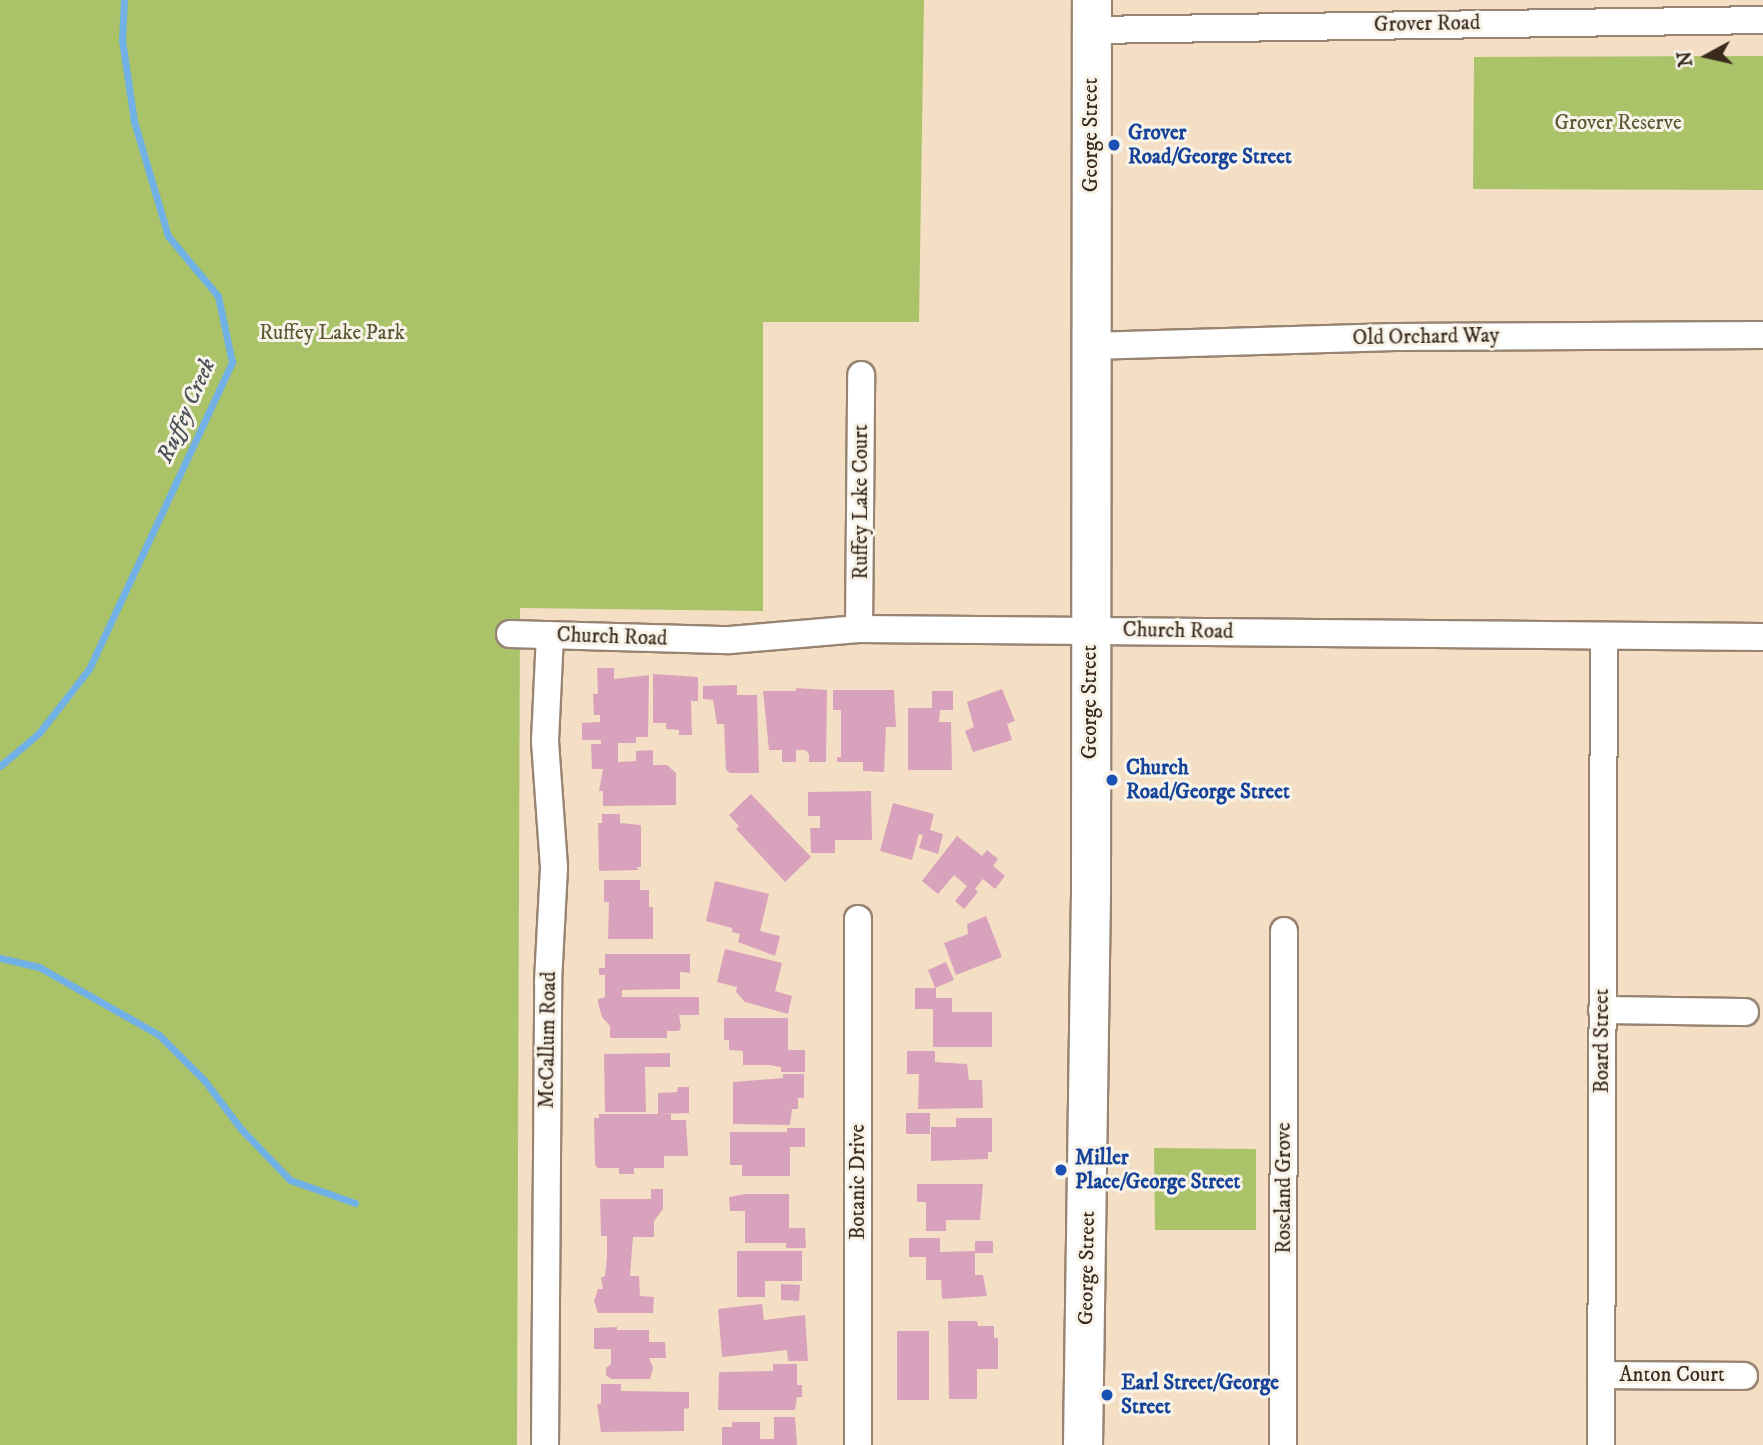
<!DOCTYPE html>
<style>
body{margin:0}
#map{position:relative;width:1763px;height:1445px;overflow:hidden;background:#f4dfc5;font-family:"IM FELL DW Pica",serif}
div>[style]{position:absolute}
.green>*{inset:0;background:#aac369}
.stream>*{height:7px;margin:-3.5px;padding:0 3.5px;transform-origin:3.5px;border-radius:3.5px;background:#72b1e5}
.building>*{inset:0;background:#d9a2bc}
.roads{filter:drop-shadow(2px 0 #988472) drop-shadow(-2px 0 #988472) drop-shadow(0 2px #988472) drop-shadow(0 -2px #988472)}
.street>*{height:26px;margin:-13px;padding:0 13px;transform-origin:13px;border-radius:13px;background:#fff}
.secondary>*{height:38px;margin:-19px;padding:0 19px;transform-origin:19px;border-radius:19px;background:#fff}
.dots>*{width:19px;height:19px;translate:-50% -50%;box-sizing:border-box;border:4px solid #f7f3e8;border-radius:50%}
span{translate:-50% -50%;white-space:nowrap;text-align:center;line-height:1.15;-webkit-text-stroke:6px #f7f3e8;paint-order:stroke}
.street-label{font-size:21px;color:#3b2a1e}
.park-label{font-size:21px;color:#5c5834}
.transit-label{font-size:21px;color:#164399;font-weight:700}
.left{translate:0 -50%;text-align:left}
.water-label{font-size:23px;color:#4c525a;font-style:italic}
.north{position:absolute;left:1672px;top:21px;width:70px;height:70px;-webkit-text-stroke:5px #f7f3e8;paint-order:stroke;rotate:262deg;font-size:19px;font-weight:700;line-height:28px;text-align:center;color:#3b2a1e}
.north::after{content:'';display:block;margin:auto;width:24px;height:32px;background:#3b2a1e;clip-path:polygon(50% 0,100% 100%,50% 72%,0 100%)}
</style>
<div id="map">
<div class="green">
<i style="clip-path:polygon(0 0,924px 0,919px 322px,763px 322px,763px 611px,520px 608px,517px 1445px,0 1445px)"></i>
<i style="clip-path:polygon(1763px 56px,1763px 190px,1473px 189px,1474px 57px)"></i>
<i style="clip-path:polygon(1154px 1148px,1256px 1149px,1256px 1230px,1155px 1230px)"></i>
</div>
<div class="stream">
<i style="left:0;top:766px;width:51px;rotate:-40.2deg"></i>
<i style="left:39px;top:733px;width:81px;rotate:-52deg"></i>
<i style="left:89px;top:669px;width:339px;rotate:-65deg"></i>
<i style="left:232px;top:362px;width:67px;rotate:-102deg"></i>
<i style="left:218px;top:296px;width:78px;rotate:-129.8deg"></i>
<i style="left:168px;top:236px;width:120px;rotate:-106.5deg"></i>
<i style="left:134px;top:121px;width:82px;rotate:-98.4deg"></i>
<i style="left:122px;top:40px;width:40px;rotate:-87.1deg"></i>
<i style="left:0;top:958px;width:40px;rotate:13deg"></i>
<i style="left:39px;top:967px;width:138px;rotate:29.5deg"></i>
<i style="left:159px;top:1035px;width:64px;rotate:45deg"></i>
<i style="left:204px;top:1080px;width:61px;rotate:52.9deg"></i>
<i style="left:241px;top:1129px;width:71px;rotate:46.1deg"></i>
<i style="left:290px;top:1180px;width:69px;rotate:19.5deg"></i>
</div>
<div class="building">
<i style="clip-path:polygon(597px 668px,614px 668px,614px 679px,649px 675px,648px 737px,636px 737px,636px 743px,618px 743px,618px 762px,636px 761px,636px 751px,653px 750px,653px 765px,667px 765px,676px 773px,676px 805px,603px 806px,603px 791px,599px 791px,603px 769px,592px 769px,591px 744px,601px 744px,601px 740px,582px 740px,582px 723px,600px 722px,600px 715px,594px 715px,593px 694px,598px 694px)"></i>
<i style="clip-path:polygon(653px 674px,698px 677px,698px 701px,691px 701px,692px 735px,679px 735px,679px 730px,666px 729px,666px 723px,653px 723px)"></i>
<i style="clip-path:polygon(737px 685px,737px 695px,757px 695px,759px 773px,730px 773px,726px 770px,724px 724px,717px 724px,713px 700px,703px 699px,703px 686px)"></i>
<i style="clip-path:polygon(796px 688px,827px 690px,826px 762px,809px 762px,809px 754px,805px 750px,796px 750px,796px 762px,782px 762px,782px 750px,769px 750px,763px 691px,796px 691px)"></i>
<i style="clip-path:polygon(1002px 689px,1015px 721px,1007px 724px,1012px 740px,973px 752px,965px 731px,974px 727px,967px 702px)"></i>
<i style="clip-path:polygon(833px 690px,894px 690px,896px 727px,886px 727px,884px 772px,863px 771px,863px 762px,837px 762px,837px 757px,841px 757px,841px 710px,833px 710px)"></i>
<i style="clip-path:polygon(932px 691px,953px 691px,953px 710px,940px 710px,939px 722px,951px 722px,952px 770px,908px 770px,908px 708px,932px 708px)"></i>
<i style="clip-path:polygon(871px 791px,872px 840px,835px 840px,835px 853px,811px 853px,810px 828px,820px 828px,820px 816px,808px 816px,808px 792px)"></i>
<i style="clip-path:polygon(751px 794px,811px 857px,785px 882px,736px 829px,739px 826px,729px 815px)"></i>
<i style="clip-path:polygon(893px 803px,934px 814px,930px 830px,943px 834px,938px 854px,919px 848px,923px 835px,919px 834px,912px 860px,880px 851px)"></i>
<i style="clip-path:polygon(602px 814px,620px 814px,620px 823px,641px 825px,641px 867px,637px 867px,638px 870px,599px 871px,598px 823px,602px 823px)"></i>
<i style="clip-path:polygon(957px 836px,982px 856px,987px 850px,998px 859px,993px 866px,1005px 876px,995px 889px,983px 879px,975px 889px,978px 892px,964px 909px,955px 901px,967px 886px,954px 875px,938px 894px,922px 881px)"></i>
<i style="clip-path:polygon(604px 880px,640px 880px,640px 890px,649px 890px,649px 907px,653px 907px,653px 939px,608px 939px,609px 902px,604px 902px)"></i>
<i style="clip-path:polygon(715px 881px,769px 894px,760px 931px,780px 936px,775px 956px,738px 942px,740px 934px,732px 932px,732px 928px,706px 921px)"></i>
<i style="clip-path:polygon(986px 916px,1002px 957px,956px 975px,944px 943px,968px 934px,967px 924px)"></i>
<i style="clip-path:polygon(725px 949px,782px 963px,775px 991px,792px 996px,788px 1014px,745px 1002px,736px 992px,737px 987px,717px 982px)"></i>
<i style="clip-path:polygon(605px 954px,690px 954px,690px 973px,680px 972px,680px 989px,622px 990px,622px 997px,699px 997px,699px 1015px,679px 1015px,681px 1027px,679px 1031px,667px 1031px,667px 1038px,610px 1038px,610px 1026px,602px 1017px,598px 1003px,598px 999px,605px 997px,605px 975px,599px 975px,599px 968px,605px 968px)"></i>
<i style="clip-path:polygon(946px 962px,954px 980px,935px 988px,928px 970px)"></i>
<i style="clip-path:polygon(915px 988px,936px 988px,936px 998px,952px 998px,952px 1012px,992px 1012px,992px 1047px,933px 1047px,933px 1009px,915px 1009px)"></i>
<i style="clip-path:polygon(724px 1018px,788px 1018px,788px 1050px,805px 1050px,805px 1072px,781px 1072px,781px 1067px,769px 1065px,743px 1065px,743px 1051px,729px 1050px,729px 1040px,724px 1040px)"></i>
<i style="clip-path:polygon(907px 1051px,935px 1051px,935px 1062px,967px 1064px,969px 1080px,982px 1080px,983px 1108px,918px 1109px,919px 1074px,907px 1074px)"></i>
<i style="clip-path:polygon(670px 1053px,670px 1067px,645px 1067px,646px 1112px,605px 1112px,604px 1054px)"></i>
<i style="clip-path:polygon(783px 1074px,804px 1074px,804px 1098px,798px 1098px,798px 1109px,792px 1109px,790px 1125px,733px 1124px,733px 1082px,783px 1078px)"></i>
<i style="clip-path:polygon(678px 1087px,689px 1087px,689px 1113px,658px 1114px,658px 1093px,677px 1092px)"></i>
<i style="clip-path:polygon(906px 1113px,930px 1113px,930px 1134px,906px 1134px)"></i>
<i style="clip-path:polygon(599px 1114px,671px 1114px,671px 1120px,686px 1120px,688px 1156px,664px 1156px,664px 1168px,634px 1168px,634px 1174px,619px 1174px,619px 1168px,598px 1168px,595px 1165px,594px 1118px,599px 1118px)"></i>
<i style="clip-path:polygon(956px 1118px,992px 1118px,992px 1152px,988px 1152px,988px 1159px,931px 1161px,931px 1127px,956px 1127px)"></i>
<i style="clip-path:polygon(787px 1128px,805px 1128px,805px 1147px,790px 1147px,790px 1176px,742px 1176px,742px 1165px,730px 1165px,730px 1132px,787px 1132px)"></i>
<i style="clip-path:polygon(917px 1184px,983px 1184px,980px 1220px,946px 1220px,946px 1231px,926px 1231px,926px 1202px,917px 1202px)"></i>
<i style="clip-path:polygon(651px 1189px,663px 1189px,663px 1209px,654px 1221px,654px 1237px,633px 1237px,630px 1276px,639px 1276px,640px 1296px,654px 1297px,653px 1313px,598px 1313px,594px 1301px,598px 1289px,603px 1289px,601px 1278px,605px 1276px,607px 1257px,607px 1236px,601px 1236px,600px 1199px,651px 1199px)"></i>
<i style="clip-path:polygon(745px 1194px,789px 1194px,789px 1228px,805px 1228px,806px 1248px,786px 1248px,786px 1243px,745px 1243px,745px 1211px,730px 1211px,729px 1197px)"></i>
<i style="clip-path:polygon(909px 1238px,940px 1238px,940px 1252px,975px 1251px,975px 1275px,983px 1275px,987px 1296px,942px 1299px,941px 1280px,926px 1280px,926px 1257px,909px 1257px)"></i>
<i style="clip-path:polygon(975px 1241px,993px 1241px,993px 1253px,975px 1253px)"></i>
<i style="clip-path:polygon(737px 1251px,802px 1251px,802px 1281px,765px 1281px,765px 1297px,737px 1297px)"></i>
<i style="clip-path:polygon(781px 1284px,800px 1285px,799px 1301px,781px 1300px)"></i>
<i style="clip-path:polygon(762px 1304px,764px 1320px,805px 1315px,808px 1361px,788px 1361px,787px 1350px,722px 1357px,718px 1309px)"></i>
<i style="clip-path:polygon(948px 1321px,977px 1321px,978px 1326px,994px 1326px,994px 1338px,998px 1338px,998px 1369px,977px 1369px,977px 1399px,949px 1399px)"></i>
<i style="clip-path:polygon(617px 1327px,617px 1330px,649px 1330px,649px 1342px,665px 1342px,666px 1358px,649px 1358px,653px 1368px,650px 1379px,611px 1379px,606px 1375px,606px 1368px,611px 1364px,611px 1349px,594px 1349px,594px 1328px)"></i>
<i style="clip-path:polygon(897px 1331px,929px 1331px,929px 1400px,897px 1400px)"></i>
<i style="clip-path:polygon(773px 1364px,797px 1364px,797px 1385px,802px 1385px,802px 1397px,797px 1397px,795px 1410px,718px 1410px,719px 1372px,773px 1371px)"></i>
<i style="clip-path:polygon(601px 1384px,621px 1384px,621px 1391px,689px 1392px,689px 1408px,684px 1409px,684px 1431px,601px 1432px,597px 1404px,601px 1404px)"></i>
<i style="clip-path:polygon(774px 1417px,795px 1417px,797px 1445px,722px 1445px,722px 1427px,732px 1427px,732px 1422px,760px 1422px,760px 1439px,774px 1439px)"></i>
</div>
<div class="roads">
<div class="street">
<i style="left:1091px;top:30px;width:672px;rotate:-0.85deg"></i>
<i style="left:1090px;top:346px;width:305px;rotate:-1.7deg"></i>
<i style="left:1395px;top:337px;width:368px;rotate:-0.3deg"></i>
<i style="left:859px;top:629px;width:254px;rotate:-89.5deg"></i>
<i style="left:510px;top:634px;width:220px;rotate:1.6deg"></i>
<i style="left:730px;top:640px;width:129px;rotate:-4.9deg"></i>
<i style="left:859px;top:629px;width:904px;rotate:0.51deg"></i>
<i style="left:1602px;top:1010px;width:143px;rotate:0.8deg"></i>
<i style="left:1601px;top:1375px;width:143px;rotate:0.4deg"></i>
<i style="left:545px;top:1445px;width:463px;rotate:-89.6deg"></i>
<i style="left:548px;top:982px;width:115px;rotate:-87deg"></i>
<i style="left:554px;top:867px;width:126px;rotate:-94.1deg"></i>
<i style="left:545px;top:741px;width:106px;rotate:-87.3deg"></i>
<i style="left:858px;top:1445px;width:526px;rotate:-90deg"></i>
<i style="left:1283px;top:1445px;width:514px;rotate:-89.89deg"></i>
<i style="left:1601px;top:1445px;width:809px;rotate:-89.79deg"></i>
</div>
<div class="secondary">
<i style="left:1083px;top:1445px;width:551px;rotate:-89.17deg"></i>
<i style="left:1091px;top:894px;width:894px;rotate:-89.94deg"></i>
</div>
</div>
<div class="dots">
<i style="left:1114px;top:145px;background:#1a4fb4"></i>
<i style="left:1112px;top:780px;background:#1a4fb4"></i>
<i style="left:1061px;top:1170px;background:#1a4fb4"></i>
<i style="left:1107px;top:1395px;background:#1a4fb4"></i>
</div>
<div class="street-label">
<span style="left:1427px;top:24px;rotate:-1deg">Grover Road</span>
<span style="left:1091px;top:135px;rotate:-90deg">George Street</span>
<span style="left:1426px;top:337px;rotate:-1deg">Old Orchard Way</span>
<span style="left:861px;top:502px;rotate:-90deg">Ruffey Lake Court</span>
<span style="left:1178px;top:631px;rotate:1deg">Church Road</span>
<span style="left:612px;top:637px;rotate:2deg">Church Road</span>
<span style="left:1090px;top:702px;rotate:-90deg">George Street</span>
<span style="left:548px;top:1040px;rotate:-89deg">McCallum Road</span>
<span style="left:1602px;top:1041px;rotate:-90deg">Board Street</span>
<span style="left:858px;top:1182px;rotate:-90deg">Botanic Drive</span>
<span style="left:1284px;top:1188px;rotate:-90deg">Roseland Grove</span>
<span style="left:1087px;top:1268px;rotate:-89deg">George Street</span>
<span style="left:1672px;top:1375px">Anton Court</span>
</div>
<div class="park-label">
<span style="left:1618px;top:123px">Grover Reserve</span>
<span style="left:332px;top:333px">Ruffey Lake Park</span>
</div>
<div class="transit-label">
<span class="left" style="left:1128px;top:145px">Grover<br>Road/George Street</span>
<span class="left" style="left:1126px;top:780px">Church<br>Road/George Street</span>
<span class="left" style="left:1075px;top:1170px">Miller<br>Place/George Street</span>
<span class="left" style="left:1121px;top:1395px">Earl Street/George<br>Street</span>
</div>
<div class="water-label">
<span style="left:187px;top:411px;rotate:-66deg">Ruffey Creek</span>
</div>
<div class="north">N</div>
</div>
